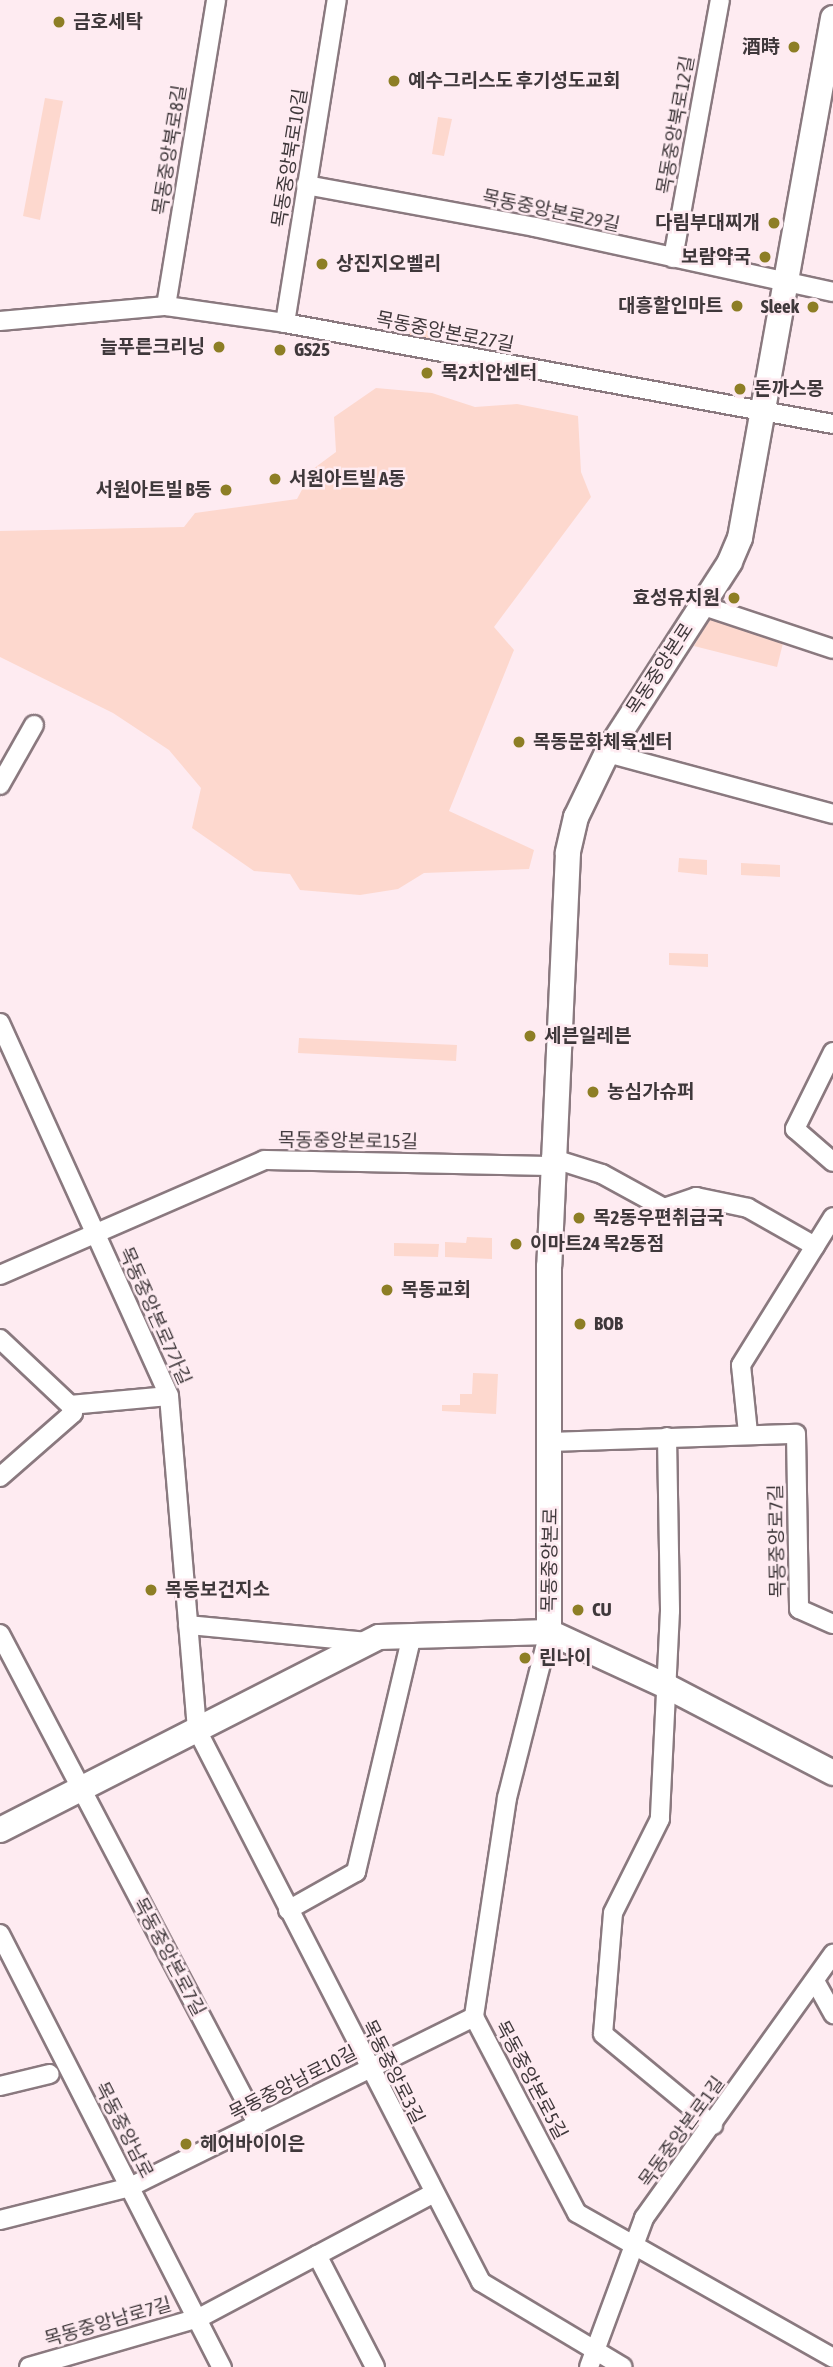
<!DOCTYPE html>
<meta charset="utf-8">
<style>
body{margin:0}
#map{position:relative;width:833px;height:2367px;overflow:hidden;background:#feebf1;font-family:"Asap Condensed","Noto Sans KR",sans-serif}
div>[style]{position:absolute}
.green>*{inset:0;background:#fdd8ce}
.roads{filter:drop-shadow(2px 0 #8a797f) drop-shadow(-2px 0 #8a797f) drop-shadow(0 2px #8a797f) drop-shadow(0 -2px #8a797f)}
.street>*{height:18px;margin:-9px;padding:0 9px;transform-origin:9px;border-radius:9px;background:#fff}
.secondary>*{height:24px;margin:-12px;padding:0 12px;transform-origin:12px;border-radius:12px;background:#fff}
.dots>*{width:19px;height:19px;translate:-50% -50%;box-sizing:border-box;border:4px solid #feebf1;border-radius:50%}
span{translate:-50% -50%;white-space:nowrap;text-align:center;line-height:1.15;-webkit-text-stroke:5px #feebf1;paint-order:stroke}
.poi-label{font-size:19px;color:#3f383b;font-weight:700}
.left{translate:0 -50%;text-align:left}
.right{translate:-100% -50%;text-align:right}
.street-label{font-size:19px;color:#3f383b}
</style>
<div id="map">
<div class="green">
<i style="clip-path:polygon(45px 98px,63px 101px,40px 220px,23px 216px)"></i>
<i style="clip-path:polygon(438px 117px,452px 119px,444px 156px,432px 154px)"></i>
<i style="clip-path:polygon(411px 326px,438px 331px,435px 345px,408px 340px)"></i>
<i style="clip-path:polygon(376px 388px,432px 393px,475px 407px,517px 404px,578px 416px,581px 472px,591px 497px,494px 627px,514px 650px,449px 811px,534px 850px,529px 869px,424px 873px,398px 889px,360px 895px,300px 890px,290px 874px,254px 871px,192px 828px,201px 788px,169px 750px,113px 713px,0 657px,0 531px,184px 527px,195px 513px,297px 499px,313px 469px,336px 452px,334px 417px)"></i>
<i style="clip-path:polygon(710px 619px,784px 639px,777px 667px,694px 646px)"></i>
<i style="clip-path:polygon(679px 858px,707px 860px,707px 875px,678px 872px)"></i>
<i style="clip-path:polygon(741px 863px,780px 865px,780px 877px,741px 875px)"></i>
<i style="clip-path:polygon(669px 953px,708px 954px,708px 967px,669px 965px)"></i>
<i style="clip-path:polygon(299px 1038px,457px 1045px,456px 1061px,298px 1053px)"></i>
<i style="clip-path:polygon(467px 1237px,492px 1238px,492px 1259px,445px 1257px,445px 1242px,466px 1243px)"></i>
<i style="clip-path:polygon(394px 1243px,439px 1244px,438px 1257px,394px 1256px)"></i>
<i style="clip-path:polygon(473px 1373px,498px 1374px,496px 1414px,442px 1411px,442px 1405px,460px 1405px,460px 1394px,472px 1394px)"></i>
</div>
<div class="roads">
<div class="street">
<i style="left:306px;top:185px;width:233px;rotate:10.4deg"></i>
<i style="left:535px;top:227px;width:305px;rotate:12.3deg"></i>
<i style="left:673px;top:258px;width:262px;rotate:-79.7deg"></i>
<i style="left:166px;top:306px;width:310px;rotate:-80.7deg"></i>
<i style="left:0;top:321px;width:167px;rotate:-5.2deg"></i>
<i style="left:166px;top:306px;width:120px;rotate:8.1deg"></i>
<i style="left:285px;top:323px;width:557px;rotate:10.44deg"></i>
<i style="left:285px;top:323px;width:327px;rotate:-80.9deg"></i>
<i style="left:701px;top:605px;width:139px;rotate:18.4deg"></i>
<i style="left:607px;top:753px;width:234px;rotate:15.1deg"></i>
<i style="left:0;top:785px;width:69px;rotate:-60.5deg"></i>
<i style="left:0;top:1023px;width:409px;rotate:65.6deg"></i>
<i style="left:169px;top:1396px;width:335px;rotate:85.2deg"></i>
<i style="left:197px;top:1730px;width:621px;rotate:62.77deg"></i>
<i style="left:481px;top:2282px;width:165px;rotate:30.9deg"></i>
<i style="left:833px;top:1052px;width:86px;rotate:116.3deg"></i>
<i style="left:795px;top:1129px;width:50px;rotate:41deg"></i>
<i style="left:551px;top:1158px;width:53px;rotate:17.4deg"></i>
<i style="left:602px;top:1174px;width:71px;rotate:28.7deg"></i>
<i style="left:664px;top:1208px;width:34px;rotate:-19deg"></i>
<i style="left:696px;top:1197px;width:53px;rotate:11.9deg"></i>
<i style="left:748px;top:1208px;width:77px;rotate:29.6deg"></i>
<i style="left:0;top:1275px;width:288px;rotate:-23.5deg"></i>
<i style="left:264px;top:1160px;width:287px;rotate:1.2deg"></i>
<i style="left:0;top:1339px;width:96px;rotate:43.3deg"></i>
<i style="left:748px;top:1433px;width:68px;rotate:-95.9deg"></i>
<i style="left:741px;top:1365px;width:174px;rotate:-58.1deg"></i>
<i style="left:667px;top:1437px;width:174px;rotate:89deg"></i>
<i style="left:670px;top:1611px;width:208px;rotate:92.8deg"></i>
<i style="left:660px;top:1819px;width:105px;rotate:116.6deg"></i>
<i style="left:613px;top:1913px;width:121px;rotate:94.7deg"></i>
<i style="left:603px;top:2034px;width:143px;rotate:39.6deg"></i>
<i style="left:551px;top:1442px;width:245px;rotate:-1.9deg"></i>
<i style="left:796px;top:1434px;width:175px;rotate:89deg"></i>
<i style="left:799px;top:1609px;width:37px;rotate:24deg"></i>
<i style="left:0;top:1477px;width:97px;rotate:-41.2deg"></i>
<i style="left:73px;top:1413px;width:9px;rotate:-111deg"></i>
<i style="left:70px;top:1405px;width:99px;rotate:-5.2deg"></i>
<i style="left:188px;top:1625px;width:182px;rotate:5.4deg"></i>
<i style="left:549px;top:1632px;width:171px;rotate:104.2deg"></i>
<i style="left:507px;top:1798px;width:221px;rotate:98.6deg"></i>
<i style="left:474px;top:2017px;width:221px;rotate:62.3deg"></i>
<i style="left:577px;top:2213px;width:294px;rotate:29.5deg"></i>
<i style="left:0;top:1634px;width:555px;rotate:62.28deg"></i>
<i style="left:288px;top:1910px;width:78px;rotate:-29.2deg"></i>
<i style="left:356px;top:1872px;width:243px;rotate:-76.7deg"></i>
<i style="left:0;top:1934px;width:487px;rotate:62.9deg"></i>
<i style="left:815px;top:1981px;width:38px;rotate:61deg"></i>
<i style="left:0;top:2086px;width:51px;rotate:-13.5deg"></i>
<i style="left:0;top:2220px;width:134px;rotate:-14.2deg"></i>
<i style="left:130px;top:2187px;width:384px;rotate:-26.3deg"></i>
<i style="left:317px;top:2255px;width:126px;rotate:62.6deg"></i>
<i style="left:29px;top:2367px;width:177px;rotate:-16.1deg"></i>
<i style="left:199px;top:2318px;width:264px;rotate:-28deg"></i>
<i style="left:589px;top:2367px;width:159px;rotate:-69.7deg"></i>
<i style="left:644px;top:2218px;width:325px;rotate:-54.4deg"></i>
</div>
<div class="secondary">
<i style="left:833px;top:18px;width:528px;rotate:100.14deg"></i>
<i style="left:740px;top:538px;width:26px;rotate:113deg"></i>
<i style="left:730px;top:562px;width:227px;rotate:122.8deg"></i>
<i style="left:607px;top:753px;width:71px;rotate:115.8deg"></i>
<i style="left:576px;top:817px;width:37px;rotate:103deg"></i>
<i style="left:568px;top:853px;width:413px;rotate:92.6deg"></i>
<i style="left:549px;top:1266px;width:366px;rotate:90deg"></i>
<i style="left:549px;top:1632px;width:131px;rotate:24.8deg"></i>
<i style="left:668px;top:1687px;width:186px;rotate:27.5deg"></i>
<i style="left:0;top:1830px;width:425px;rotate:-27deg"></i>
<i style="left:379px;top:1637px;width:170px;rotate:-1.7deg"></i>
</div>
</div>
<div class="dots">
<i style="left:59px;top:22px;background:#8d7e25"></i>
<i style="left:794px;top:47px;background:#8d7e25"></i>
<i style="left:394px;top:81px;background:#8d7e25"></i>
<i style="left:774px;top:223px;background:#8d7e25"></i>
<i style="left:765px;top:257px;background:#8d7e25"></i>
<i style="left:322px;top:264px;background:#8d7e25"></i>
<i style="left:737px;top:306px;background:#8d7e25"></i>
<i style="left:813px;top:307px;background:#8d7e25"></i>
<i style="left:219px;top:347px;background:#8d7e25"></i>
<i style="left:280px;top:350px;background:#8d7e25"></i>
<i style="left:427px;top:373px;background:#8d7e25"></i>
<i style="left:740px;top:389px;background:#8d7e25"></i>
<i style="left:275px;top:479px;background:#8d7e25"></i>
<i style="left:226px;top:490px;background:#8d7e25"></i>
<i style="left:734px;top:598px;background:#8d7e25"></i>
<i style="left:519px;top:742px;background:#8d7e25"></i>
<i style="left:530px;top:1036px;background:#8d7e25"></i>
<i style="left:593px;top:1092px;background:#8d7e25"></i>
<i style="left:579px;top:1218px;background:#8d7e25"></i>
<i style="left:516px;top:1244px;background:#8d7e25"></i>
<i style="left:387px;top:1290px;background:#8d7e25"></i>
<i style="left:580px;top:1324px;background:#8d7e25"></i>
<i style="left:151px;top:1590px;background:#8d7e25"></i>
<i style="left:578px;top:1610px;background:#8d7e25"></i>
<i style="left:525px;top:1658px;background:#8d7e25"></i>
<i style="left:186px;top:2144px;background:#8d7e25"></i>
</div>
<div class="poi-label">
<span class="left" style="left:73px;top:22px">금호세탁</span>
<span class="right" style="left:780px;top:47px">酒時</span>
<span class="left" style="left:408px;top:81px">예수그리스도 후기성도교회</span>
<span class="right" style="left:760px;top:223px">다림부대찌개</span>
<span class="right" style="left:751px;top:257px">보람약국</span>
<span class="left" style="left:336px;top:264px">상진지오벨리</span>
<span class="right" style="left:723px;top:306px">대흥할인마트</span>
<span class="right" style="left:799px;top:307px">Sleek</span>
<span class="right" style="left:205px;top:347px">늘푸른크리닝</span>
<span class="left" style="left:294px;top:350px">GS25</span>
<span class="left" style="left:441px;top:373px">목2치안센터</span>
<span class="left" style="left:754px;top:389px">돈까스몽</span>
<span class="left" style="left:289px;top:479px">서원아트빌 A동</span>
<span class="right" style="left:212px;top:490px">서원아트빌 B동</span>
<span class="right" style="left:720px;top:598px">효성유치원</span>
<span class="left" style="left:533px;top:742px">목동문화체육센터</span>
<span class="left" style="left:544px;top:1036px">세븐일레븐</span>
<span class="left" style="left:607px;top:1092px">농심가슈퍼</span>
<span class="left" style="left:593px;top:1218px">목2동우편취급국</span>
<span class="left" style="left:530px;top:1244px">이마트24 목2동점</span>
<span class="left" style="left:401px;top:1290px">목동교회</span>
<span class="left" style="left:594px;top:1324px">BOB</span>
<span class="left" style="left:165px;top:1590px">목동보건지소</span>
<span class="left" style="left:592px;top:1610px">CU</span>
<span class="left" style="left:539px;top:1658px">린나이</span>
<span class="left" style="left:200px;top:2144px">헤어바이이은</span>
</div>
<div class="street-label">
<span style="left:676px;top:125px;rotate:-80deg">목동중앙북로12길</span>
<span style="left:170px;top:150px;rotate:-81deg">목동중앙북로8길</span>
<span style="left:290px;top:158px;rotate:-81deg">목동중앙북로10길</span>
<span style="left:551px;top:211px;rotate:12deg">목동중앙본로29길</span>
<span style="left:445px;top:332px;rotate:11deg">목동중앙본로27길</span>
<span style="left:660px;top:669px;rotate:-57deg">목동중앙본로</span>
<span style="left:348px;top:1141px;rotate:1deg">목동중앙본로15길</span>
<span style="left:155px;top:1316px;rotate:66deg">목동중앙본로7가길</span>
<span style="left:777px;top:1541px;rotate:-91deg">목동중앙로7길</span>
<span style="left:550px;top:1560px;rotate:-89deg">목동중앙본로</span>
<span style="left:169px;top:1957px;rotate:62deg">목동중앙본로7길</span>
<span style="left:393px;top:2072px;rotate:63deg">목동중앙로3길</span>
<span style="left:531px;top:2080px;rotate:62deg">목동중앙본로5길</span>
<span style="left:293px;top:2083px;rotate:-27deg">목동중앙남로10길</span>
<span style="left:124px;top:2130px;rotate:63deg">목동중앙남로</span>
<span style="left:682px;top:2132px;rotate:-54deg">목동중앙본로1길</span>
<span style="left:108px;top:2322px;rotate:-16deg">목동중앙남로7길</span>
</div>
</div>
